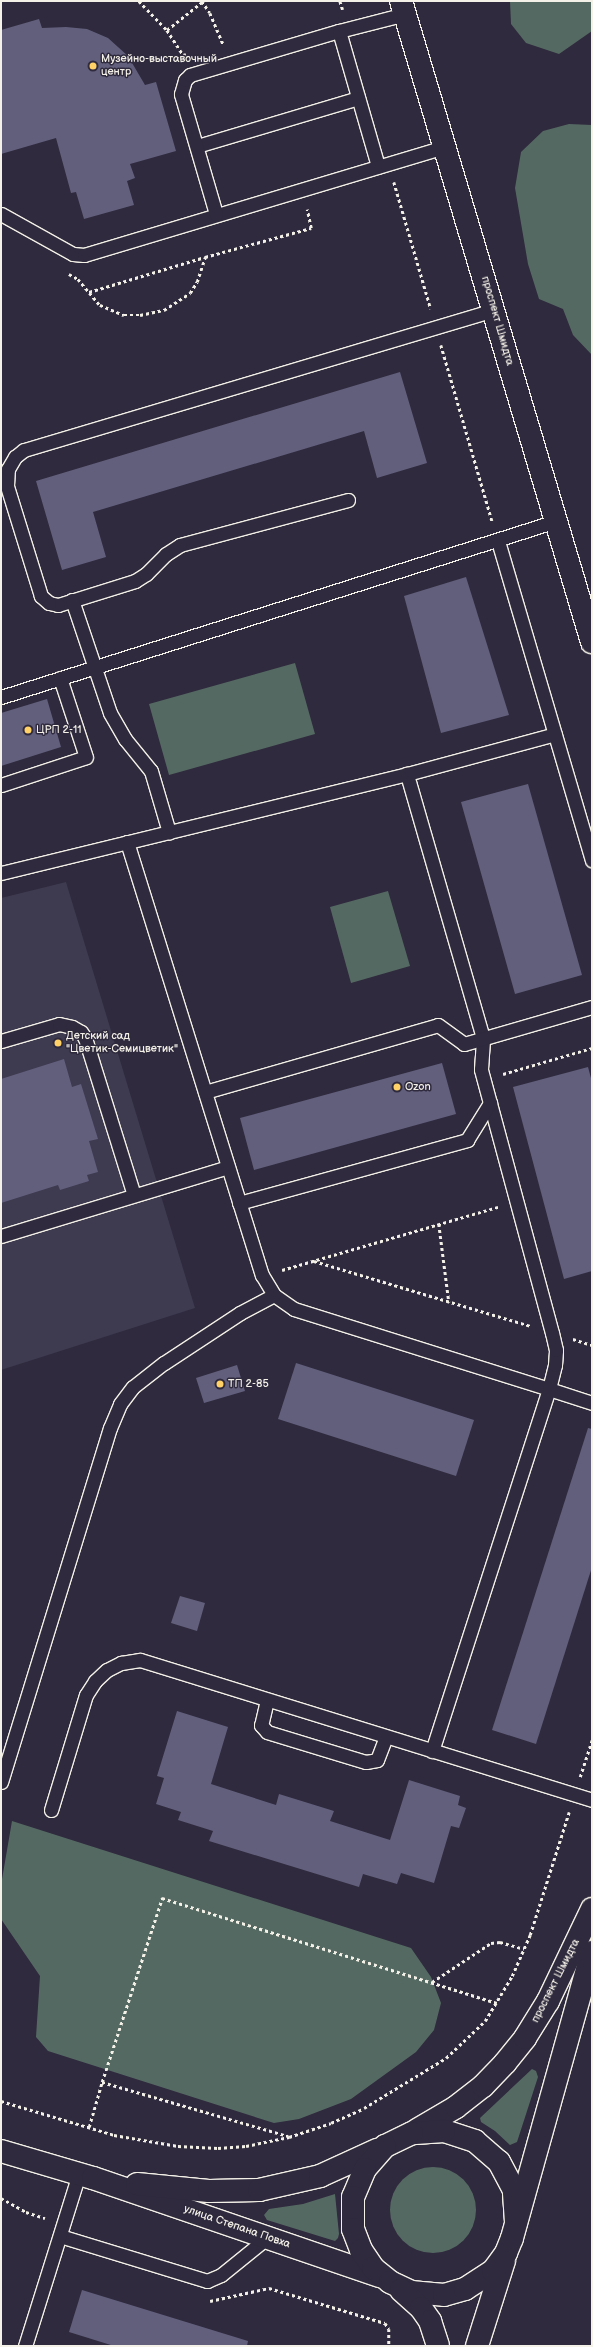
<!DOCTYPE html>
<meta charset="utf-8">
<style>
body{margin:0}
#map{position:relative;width:593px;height:2347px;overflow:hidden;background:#2f2a3d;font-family:"Balsamiq Sans",sans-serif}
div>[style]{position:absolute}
.built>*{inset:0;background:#3e3a50}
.green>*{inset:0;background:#556963}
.round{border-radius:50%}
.building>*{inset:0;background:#625f7d}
.path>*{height:2.5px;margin-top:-1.25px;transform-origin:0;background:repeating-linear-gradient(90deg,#f4f1e8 0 3px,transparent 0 6px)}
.roads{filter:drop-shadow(1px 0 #f4f1e8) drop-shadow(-1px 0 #f4f1e8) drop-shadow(0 1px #f4f1e8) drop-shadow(0 -1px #f4f1e8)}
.lane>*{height:13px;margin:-6.5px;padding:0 6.5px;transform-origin:6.5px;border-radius:6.5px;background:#2f2a3d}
.secondary>*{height:22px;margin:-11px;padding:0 11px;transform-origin:11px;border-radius:11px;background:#2f2a3d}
.dots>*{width:11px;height:11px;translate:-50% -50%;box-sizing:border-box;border:2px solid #2f2a3d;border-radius:50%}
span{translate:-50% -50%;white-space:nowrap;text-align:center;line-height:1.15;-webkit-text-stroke:3px #2f2a3d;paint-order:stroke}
.poi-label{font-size:11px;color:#f4f1e8}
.left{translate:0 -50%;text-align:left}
.street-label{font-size:11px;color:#f4f1e8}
.frame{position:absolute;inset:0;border:2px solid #f4f1e8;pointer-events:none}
</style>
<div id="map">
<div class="built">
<i style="clip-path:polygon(66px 882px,195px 1308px,1px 1370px,1px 898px)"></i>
</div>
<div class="green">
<i style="clip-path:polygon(510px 1px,592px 1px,592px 31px,559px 54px,526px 43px,511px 24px)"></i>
<i style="clip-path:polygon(569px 124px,592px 125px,592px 355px,573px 335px,563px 309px,539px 299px,528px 264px,515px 188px,521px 152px,543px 131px)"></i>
<i style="clip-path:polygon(295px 663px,315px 734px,169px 775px,149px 704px)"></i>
<i style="clip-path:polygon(388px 891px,410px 966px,351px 983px,330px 907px)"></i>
<i style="clip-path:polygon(12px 1821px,411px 1948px,431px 1977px,441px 2003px,434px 2030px,416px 2052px,351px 2099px,299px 2119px,274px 2123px,48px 2051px,36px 2037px,40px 1976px,1px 1919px,1px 1885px)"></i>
<i style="clip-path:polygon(532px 2069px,536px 2071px,538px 2077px,517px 2142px,510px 2145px,495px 2131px,481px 2122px,480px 2118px)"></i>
<i class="round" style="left:390px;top:2167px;width:86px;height:86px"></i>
<i style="clip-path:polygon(335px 2194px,339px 2234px,338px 2238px,335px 2241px,267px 2220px,264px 2215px,269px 2209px,303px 2204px)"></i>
</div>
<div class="building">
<i style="clip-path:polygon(39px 19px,42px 28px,66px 27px,87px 29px,108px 38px,128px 56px,145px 85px,156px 82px,176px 151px,130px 164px,135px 178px,127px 181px,134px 205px,84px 219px,76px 192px,71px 193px,56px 138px,1px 154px,1px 30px)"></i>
<i style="clip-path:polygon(400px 372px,427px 463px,377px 478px,364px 431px,93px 512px,106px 557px,62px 570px,36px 481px)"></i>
<i style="clip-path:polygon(466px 577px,509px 715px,441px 733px,404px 596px)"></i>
<i style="clip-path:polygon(47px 699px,61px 747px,1px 766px,1px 713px)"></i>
<i style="clip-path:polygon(528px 784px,582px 975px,515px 994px,461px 802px)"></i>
<i style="clip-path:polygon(64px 1059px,72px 1087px,81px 1084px,98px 1139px,89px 1141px,98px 1172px,87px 1175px,89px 1181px,60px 1190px,58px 1185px,1px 1203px,1px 1079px)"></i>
<i style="clip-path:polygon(442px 1063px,456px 1114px,254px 1170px,240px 1118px)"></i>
<i style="clip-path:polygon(588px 1067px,592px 1082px,592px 1271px,564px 1279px,513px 1087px)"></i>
<i style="clip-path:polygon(296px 1363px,474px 1420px,456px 1476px,278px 1419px)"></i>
<i style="clip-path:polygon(237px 1365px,245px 1391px,204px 1403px,196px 1378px)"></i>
<i style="clip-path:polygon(588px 1428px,592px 1429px,592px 1567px,536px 1744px,492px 1730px)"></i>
<i style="clip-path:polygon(180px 1596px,205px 1603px,197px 1631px,171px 1623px)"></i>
<i style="clip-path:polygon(177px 1711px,228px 1727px,211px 1784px,276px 1805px,279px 1794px,334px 1811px,330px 1821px,390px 1840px,409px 1780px,460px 1796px,458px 1805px,466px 1808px,459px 1828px,451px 1826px,434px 1883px,401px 1873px,397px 1884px,363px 1874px,359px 1887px,209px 1841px,213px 1831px,178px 1820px,181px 1812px,156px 1804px,164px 1778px,157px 1776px)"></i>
<i style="clip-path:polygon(82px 2290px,248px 2341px,247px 2346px,114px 2346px,69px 2332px)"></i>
</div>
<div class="path">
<i style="left:139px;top:1px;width:40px;rotate:46deg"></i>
<i style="left:167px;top:30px;width:30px;rotate:57deg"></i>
<i style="left:183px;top:55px;width:3px;rotate:-18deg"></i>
<i style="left:202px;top:1px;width:14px;rotate:56deg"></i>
<i style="left:210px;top:13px;width:34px;rotate:67deg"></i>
<i style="left:340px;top:1px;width:9px;rotate:72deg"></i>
<i style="left:167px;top:30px;width:45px;rotate:-38.7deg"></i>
<i style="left:394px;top:182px;width:132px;rotate:73.8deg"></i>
<i style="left:69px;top:274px;width:10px;rotate:29deg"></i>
<i style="left:78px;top:279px;width:34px;rotate:50deg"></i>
<i style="left:100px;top:305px;width:26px;rotate:23deg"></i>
<i style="left:124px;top:315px;width:16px"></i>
<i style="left:140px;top:315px;width:25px;rotate:-12deg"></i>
<i style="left:164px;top:310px;width:31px;rotate:-33deg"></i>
<i style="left:190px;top:293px;width:13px;rotate:-58deg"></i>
<i style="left:197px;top:282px;width:26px;rotate:-72deg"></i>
<i style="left:89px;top:292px;width:121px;rotate:-16.8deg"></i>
<i style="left:205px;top:257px;width:110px;rotate:-15.3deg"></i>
<i style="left:311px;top:228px;width:19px;rotate:-102deg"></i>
<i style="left:441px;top:345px;width:183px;rotate:73.8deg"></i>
<i style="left:503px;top:1074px;width:93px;rotate:-16.3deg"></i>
<i style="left:439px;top:1224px;width:79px;rotate:82.7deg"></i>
<i style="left:314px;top:1261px;width:226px;rotate:16.7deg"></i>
<i style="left:282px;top:1270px;width:225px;rotate:-16.3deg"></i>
<i style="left:573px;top:1339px;width:20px;rotate:18deg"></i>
<i style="left:580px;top:1777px;width:39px;rotate:-72deg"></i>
<i style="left:432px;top:1982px;width:71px;rotate:-33.5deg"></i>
<i style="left:491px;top:1943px;width:9px;rotate:-6deg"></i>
<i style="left:500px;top:1942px;width:25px;rotate:16deg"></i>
<i style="left:102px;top:2082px;width:194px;rotate:-71.9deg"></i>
<i style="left:162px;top:1898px;width:351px;rotate:17.4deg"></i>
<i style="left:1px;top:2101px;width:118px;rotate:16.7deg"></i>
<i style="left:114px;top:2135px;width:65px;rotate:9.8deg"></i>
<i style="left:178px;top:2146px;width:40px;rotate:2.9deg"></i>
<i style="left:218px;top:2148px;width:28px;rotate:-4deg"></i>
<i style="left:246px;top:2146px;width:44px;rotate:-11.8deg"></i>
<i style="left:289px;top:2137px;width:44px;rotate:-18.4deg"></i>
<i style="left:331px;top:2123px;width:36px;rotate:-24deg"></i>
<i style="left:364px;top:2108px;width:96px;rotate:-31.4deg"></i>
<i style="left:446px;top:2058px;width:54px;rotate:-43.5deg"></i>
<i style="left:485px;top:2021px;width:52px;rotate:-59deg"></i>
<i style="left:512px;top:1976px;width:45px;rotate:-66.3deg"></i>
<i style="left:530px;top:1935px;width:129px;rotate:-72.4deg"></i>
<i style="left:89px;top:2127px;width:47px;rotate:-73.9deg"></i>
<i style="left:102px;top:2082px;width:194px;rotate:16.2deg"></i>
<i style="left:1px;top:2198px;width:29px;rotate:29deg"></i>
<i style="left:26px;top:2212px;width:20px;rotate:18deg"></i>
<i style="left:210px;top:2301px;width:60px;rotate:-12.4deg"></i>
<i style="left:269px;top:2288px;width:121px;rotate:16.8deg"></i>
<i style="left:385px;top:2323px;width:7px;rotate:56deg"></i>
<i style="left:389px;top:2329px;width:17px;rotate:90deg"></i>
</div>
<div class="roads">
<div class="lane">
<i style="left:339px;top:31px;width:141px;rotate:73.9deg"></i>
<i style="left:197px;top:146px;width:168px;rotate:-16.6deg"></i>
<i style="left:1px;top:214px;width:82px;rotate:29.1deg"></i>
<i style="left:73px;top:254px;width:11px;rotate:5deg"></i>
<i style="left:84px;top:255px;width:377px;rotate:-16.7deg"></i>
<i style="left:216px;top:214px;width:125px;rotate:-106.3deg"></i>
<i style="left:181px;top:94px;width:15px;rotate:-74deg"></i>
<i style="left:185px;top:80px;width:7px;rotate:-45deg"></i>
<i style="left:190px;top:75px;width:155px;rotate:-16.5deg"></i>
<i style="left:339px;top:31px;width:68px;rotate:-14.4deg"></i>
<i style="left:348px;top:500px;width:174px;rotate:165deg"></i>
<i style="left:180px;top:545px;width:17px;rotate:147deg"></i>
<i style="left:166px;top:554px;width:28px;rotate:135deg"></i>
<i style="left:146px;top:574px;width:13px;rotate:148deg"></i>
<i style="left:135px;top:581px;width:81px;rotate:162.7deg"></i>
<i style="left:58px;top:605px;width:9px;rotate:-167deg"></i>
<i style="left:49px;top:603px;width:11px;rotate:-139deg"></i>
<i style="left:41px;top:596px;width:115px;rotate:-107.2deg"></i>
<i style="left:7px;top:486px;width:17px;rotate:-87deg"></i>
<i style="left:8px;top:469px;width:14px;rotate:-60deg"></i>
<i style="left:15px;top:457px;width:11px;rotate:-38deg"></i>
<i style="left:24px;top:450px;width:489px;rotate:-16.6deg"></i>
<i style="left:498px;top:541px;width:333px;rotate:73.6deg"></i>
<i style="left:72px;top:600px;width:119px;rotate:71.4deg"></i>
<i style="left:110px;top:713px;width:30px;rotate:60deg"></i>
<i style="left:125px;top:739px;width:41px;rotate:50.9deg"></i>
<i style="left:151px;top:771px;width:64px;rotate:73.6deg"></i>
<i style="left:1px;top:697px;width:582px;rotate:-17.59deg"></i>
<i style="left:1px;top:785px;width:89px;rotate:-18.2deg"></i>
<i style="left:86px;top:757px;width:83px;rotate:-108.2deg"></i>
<i style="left:127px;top:842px;width:454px;rotate:72.7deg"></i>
<i style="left:262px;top:1275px;width:23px;rotate:59deg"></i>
<i style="left:274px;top:1295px;width:24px;rotate:35deg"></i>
<i style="left:294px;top:1309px;width:267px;rotate:17.4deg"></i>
<i style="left:549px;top:1389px;width:25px;rotate:-76deg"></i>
<i style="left:555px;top:1365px;width:15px;rotate:-86deg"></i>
<i style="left:556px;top:1350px;width:17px;rotate:-103deg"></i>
<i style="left:552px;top:1333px;width:273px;rotate:-105.1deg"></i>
<i style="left:481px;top:1069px;width:31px;rotate:-86deg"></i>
<i style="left:483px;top:1038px;width:275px;rotate:-106.1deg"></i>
<i style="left:1px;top:873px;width:418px;rotate:-13.7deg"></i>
<i style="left:407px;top:774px;width:153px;rotate:-15.1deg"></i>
<i style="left:1px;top:1041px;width:60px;rotate:-16.3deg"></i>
<i style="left:59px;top:1024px;width:13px;rotate:13deg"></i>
<i style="left:72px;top:1027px;width:10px;rotate:29deg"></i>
<i style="left:81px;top:1032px;width:7px;rotate:56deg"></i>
<i style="left:85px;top:1038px;width:164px;rotate:72.7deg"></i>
<i style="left:205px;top:1092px;width:242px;rotate:-16deg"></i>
<i style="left:438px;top:1025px;width:32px;rotate:36deg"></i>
<i style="left:464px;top:1044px;width:133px;rotate:-16.1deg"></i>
<i style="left:239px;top:1203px;width:237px;rotate:-15.4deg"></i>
<i style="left:467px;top:1140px;width:44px;rotate:-58.1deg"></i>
<i style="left:1px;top:1236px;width:237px;rotate:-16.9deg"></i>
<i style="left:267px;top:1700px;width:26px;rotate:103deg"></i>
<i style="left:261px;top:1725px;width:9px;rotate:49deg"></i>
<i style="left:267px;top:1732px;width:103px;rotate:16.9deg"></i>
<i style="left:366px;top:1762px;width:11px;rotate:-10deg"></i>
<i style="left:377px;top:1760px;width:25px;rotate:-69deg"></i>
<i style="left:432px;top:1751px;width:380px;rotate:-72.1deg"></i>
<i style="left:549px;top:1389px;width:45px;rotate:18deg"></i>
<i style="left:1px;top:1782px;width:370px;rotate:-72.9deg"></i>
<i style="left:110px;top:1428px;width:26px;rotate:-67deg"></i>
<i style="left:120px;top:1404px;width:21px;rotate:-53deg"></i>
<i style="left:133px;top:1387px;width:39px;rotate:-38deg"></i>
<i style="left:164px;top:1363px;width:91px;rotate:-33.3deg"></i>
<i style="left:240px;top:1313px;width:38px;rotate:-28deg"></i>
<i style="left:51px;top:1810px;width:120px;rotate:-73.1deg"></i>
<i style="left:86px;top:1695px;width:17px;rotate:-57deg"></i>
<i style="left:95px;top:1681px;width:16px;rotate:-43deg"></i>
<i style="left:107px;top:1670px;width:16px;rotate:-27deg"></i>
<i style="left:121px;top:1663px;width:19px;rotate:-9deg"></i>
<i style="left:140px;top:1660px;width:473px;rotate:17.2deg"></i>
<i style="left:60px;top:2236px;width:154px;rotate:17deg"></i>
<i style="left:207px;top:2281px;width:15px;rotate:-23deg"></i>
<i style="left:221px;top:2275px;width:60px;rotate:-39deg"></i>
<i style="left:25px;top:2346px;width:180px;rotate:-72.6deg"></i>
</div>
<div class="secondary">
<i style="left:401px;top:1px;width:669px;rotate:73.41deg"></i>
<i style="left:417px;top:2130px;width:45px;rotate:-30.5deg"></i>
<i style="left:456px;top:2107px;width:34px;rotate:-38deg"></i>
<i style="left:483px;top:2086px;width:32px;rotate:-46deg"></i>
<i style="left:505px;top:2063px;width:32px;rotate:-51deg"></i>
<i style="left:525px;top:2038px;width:44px;rotate:-58.1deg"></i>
<i style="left:548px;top:2001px;width:102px;rotate:-64.4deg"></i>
<i style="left:1px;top:2151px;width:96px;rotate:16.4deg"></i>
<i style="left:93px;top:2178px;width:303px;rotate:18.9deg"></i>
<i style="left:137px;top:2184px;width:72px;rotate:5.6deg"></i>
<i style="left:209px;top:2191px;width:50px;rotate:-1.1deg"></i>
<i style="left:259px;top:2190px;width:63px;rotate:-12.9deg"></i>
<i style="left:320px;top:2176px;width:63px;rotate:-24.5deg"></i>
<i style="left:516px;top:2222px;width:32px;rotate:-94deg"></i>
<i style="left:514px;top:2190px;width:32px;rotate:-118deg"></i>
<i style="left:499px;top:2162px;width:32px;rotate:-139deg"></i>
<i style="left:475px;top:2141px;width:33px;rotate:-162deg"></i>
<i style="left:444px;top:2131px;width:32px;rotate:176deg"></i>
<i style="left:412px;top:2133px;width:30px;rotate:154deg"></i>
<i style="left:385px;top:2146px;width:30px;rotate:131deg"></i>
<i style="left:365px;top:2169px;width:30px;rotate:113deg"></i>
<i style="left:353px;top:2197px;width:32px;rotate:90deg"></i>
<i style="left:353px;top:2229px;width:22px;rotate:69deg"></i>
<i style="left:361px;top:2250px;width:22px;rotate:56deg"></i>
<i style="left:373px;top:2268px;width:22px;rotate:39deg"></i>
<i style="left:390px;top:2282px;width:23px;rotate:25deg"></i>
<i style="left:411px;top:2292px;width:33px;rotate:5deg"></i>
<i style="left:444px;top:2295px;width:22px;rotate:-16deg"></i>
<i style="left:465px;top:2289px;width:33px;rotate:-33deg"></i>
<i style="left:493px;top:2271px;width:22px;rotate:-54deg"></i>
<i style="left:506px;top:2253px;width:16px;rotate:-68deg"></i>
<i style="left:512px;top:2238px;width:297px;rotate:-74.4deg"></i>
<i style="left:401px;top:2290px;width:27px;rotate:42deg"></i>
<i style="left:421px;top:2308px;width:16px;rotate:55deg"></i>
<i style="left:430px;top:2321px;width:26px;rotate:72deg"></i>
<i style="left:477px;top:2346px;width:89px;rotate:-72.4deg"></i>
</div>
</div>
<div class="dots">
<i style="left:93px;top:66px;background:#ffd166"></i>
<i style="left:28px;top:730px;background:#ffd166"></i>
<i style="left:58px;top:1043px;background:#ffd166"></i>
<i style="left:397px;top:1087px;background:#ffd166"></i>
<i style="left:220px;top:1384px;background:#ffd166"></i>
</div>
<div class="poi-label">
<span class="left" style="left:101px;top:66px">Музейно-выставочный<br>центр</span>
<span class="left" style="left:36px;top:730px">ЦРП 2-11</span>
<span class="left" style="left:66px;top:1043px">Детский сад<br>"Цветик-Семицветик"</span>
<span class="left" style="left:405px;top:1087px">Ozon</span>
<span class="left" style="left:228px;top:1384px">ТП 2-85</span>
</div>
<div class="street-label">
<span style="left:497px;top:321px;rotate:74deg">проспект Шмидта</span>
<span style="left:556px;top:1981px;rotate:-63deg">проспект Шмидта</span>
<span style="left:237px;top:2227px;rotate:19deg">улица Степана Повха</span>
</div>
<div class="frame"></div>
</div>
